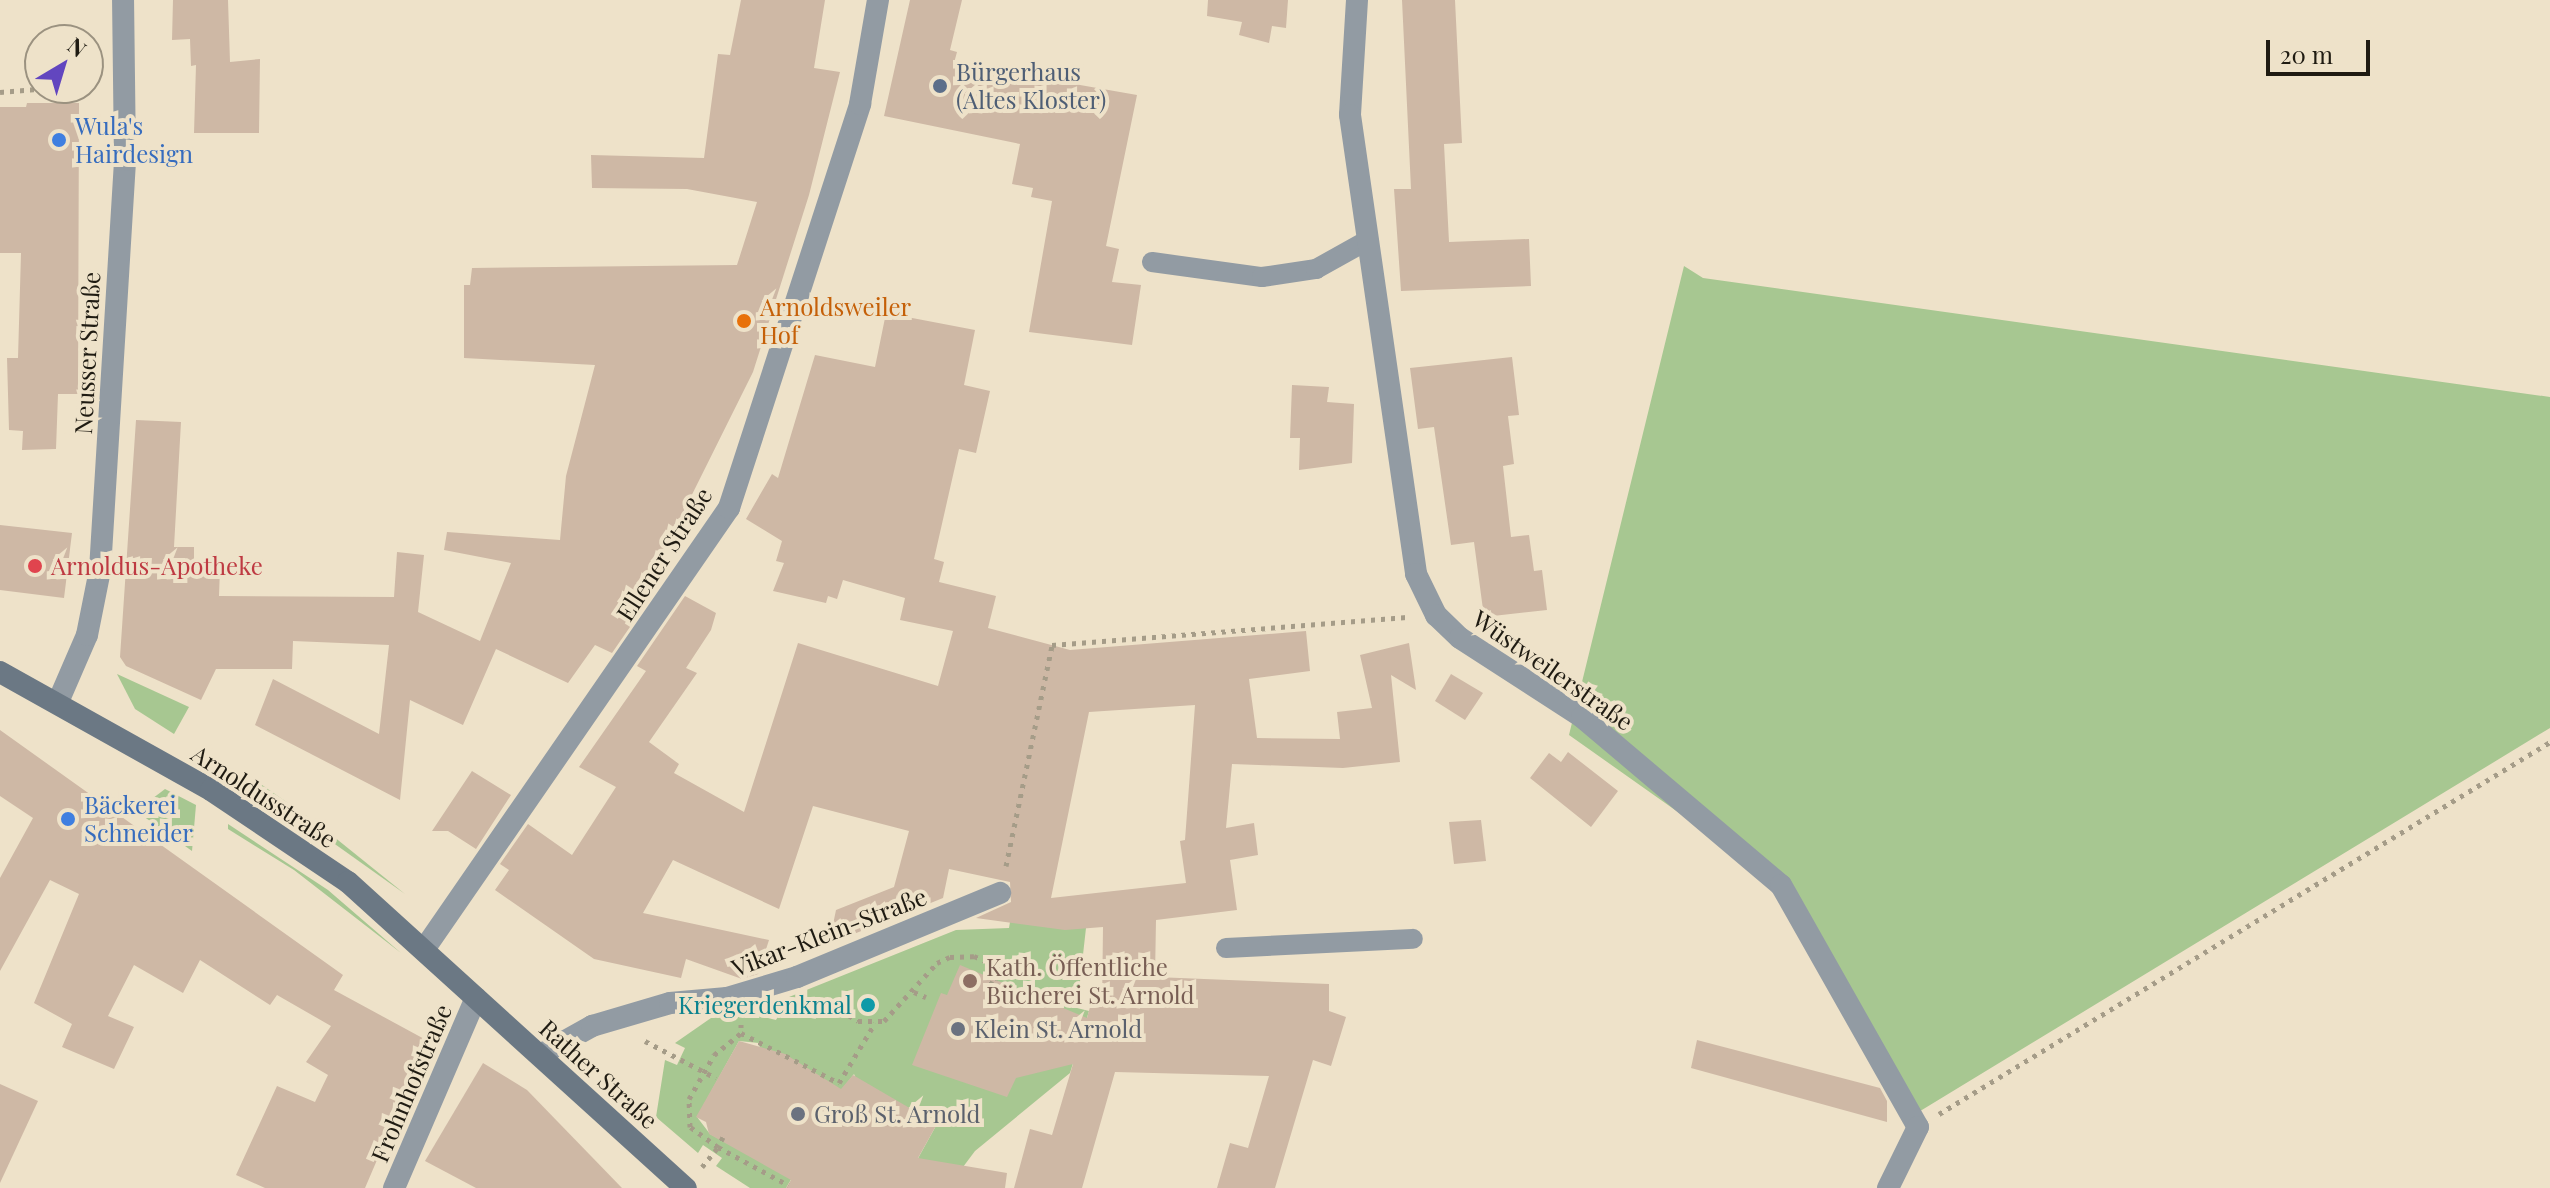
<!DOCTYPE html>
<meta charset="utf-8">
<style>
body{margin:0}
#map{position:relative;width:2550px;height:1188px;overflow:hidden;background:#eee2c9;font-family:"Playfair Display",serif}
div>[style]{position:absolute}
.green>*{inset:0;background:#a7c791}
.building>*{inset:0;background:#ceb8a5}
.path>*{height:5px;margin-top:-2.5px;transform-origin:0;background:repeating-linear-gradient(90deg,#a59c88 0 4px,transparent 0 10px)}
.service>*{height:20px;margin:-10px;padding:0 10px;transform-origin:10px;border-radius:10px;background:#929ba3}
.minor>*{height:22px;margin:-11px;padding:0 11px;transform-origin:11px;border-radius:11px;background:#929ba3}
.tertiary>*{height:22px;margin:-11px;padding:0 11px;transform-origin:11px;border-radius:11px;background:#929ba3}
.secondary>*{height:22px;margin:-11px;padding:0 11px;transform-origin:11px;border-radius:11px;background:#6b7884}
.dots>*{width:22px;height:22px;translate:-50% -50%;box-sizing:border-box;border:4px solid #eee2c9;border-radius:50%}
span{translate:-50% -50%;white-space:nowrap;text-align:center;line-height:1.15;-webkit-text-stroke:8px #eee2c9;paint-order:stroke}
.service-label{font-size:24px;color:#4e5e75}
.left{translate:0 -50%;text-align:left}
.shop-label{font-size:24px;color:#366cbe}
.food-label{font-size:24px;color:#c56008}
.street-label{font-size:24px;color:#1f1b12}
.health-label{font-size:24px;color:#be3a42}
.education-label{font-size:24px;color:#785e54}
.culture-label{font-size:24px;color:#0d838f}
.right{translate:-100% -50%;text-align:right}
.worship-label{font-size:24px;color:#5b616d}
.north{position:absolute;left:24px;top:24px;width:80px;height:80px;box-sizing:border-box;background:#eee2c9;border:2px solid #9b9280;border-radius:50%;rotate:38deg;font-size:22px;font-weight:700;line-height:32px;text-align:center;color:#1f1b12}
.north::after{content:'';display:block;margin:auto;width:28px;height:36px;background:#6246bf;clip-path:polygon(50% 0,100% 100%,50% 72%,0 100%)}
.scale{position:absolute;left:2266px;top:40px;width:104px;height:36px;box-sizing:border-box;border:4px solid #1f1b12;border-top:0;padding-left:10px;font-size:24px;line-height:28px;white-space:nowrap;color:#1f1b12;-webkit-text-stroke:6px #eee2c9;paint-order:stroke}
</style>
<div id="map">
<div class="green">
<i style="clip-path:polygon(1684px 266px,1703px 278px,2550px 397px,2550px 728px,1912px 1116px,1781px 885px,1569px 735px)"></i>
<i style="clip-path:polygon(117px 674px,189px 707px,174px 734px,135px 709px)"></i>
<i style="clip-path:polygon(262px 785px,318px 824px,405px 894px,259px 790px)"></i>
<i style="clip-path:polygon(165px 789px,196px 805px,192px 851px,136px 811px)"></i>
<i style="clip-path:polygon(228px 824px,328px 890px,401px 953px,294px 870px,228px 829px)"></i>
<i style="clip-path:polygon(1010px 922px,1086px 928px,1077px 1008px,1089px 1011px,1070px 1073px,975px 1151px,954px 1179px,916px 1162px,937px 1124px,857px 1081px,854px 1074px,839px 1093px,760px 1049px,759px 1043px,739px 1041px,697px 1117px,710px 1134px,793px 1176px,786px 1188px,750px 1188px,716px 1166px,722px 1158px,703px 1145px,698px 1153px,656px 1117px,665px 1060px,677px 1065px,685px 1048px,675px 1043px,711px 1018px,752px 1014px,776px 1020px,789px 997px,956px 930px,1009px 928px)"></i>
</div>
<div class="building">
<i style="clip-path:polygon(173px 0,228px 0,230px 62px,260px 59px,259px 133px,194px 133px,196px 65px,191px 66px,190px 39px,172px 40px)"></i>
<i style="clip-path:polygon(741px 0,825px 0,814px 68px,840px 72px,809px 195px,753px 372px,651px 577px,661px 582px,612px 653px,595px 645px,568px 683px,496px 649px,463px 725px,410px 700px,400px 800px,255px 725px,273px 679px,379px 734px,389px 645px,293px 641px,292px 669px,216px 669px,201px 700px,126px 666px,120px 657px,136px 420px,181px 422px,174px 547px,194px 547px,194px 569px,220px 568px,219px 596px,394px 597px,397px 552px,424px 555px,418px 612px,480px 641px,511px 563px,444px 550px,447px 532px,560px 540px,566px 476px,595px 365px,464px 358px,464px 285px,470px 285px,472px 268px,737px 265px,757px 202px,687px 189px,592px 188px,591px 155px,704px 158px,718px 54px,730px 55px)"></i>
<i style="clip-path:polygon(910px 0,962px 0,950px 50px,957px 52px,954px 63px,1137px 95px,1106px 246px,1119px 249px,1112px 282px,1141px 285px,1132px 345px,1029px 332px,1052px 201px,1031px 197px,1033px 188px,1012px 184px,1020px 144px,884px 116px)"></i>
<i style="clip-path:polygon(1208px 0,1288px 0,1286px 28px,1272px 26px,1269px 43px,1239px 35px,1242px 22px,1207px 16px)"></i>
<i style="clip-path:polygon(1402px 0,1455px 0,1462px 143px,1444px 144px,1449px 242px,1529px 239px,1531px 286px,1401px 291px,1394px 189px,1411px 189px)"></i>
<i style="clip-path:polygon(27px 103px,79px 103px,78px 394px,58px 394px,56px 449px,22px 450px,23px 431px,9px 430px,7px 358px,18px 358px,21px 253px,0 253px,0 107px,26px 107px)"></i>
<i style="clip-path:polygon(evenodd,886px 313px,975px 330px,964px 385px,990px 391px,976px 453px,959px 449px,934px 559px,944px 562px,939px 582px,996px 596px,988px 628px,1070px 650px,1306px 631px,1310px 671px,1249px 679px,1257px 738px,1340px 739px,1337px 712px,1372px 708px,1360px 655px,1409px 643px,1416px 690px,1391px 675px,1400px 762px,1343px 768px,1232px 764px,1226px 828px,1254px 823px,1258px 855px,1230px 860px,1237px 910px,1156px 920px,1155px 977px,1329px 984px,1329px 1011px,1346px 1017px,1331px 1066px,1313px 1060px,1275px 1188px,1217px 1188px,1230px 1143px,1248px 1148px,1269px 1076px,1115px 1072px,1082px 1188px,1014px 1188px,1030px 1129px,1052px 1135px,1073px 1064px,1016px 1078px,1007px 1097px,912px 1065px,941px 993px,947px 995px,960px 965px,1087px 1018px,1090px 1007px,1102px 1007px,1103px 927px,1065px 930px,976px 918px,1011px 902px,1010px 882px,949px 869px,943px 898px,829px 944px,836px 910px,894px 887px,909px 831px,813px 806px,779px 909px,673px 860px,643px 913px,769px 940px,758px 974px,742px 979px,686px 959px,681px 978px,594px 959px,495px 890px,509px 870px,500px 864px,528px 824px,572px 855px,616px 787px,579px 767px,646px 671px,637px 666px,685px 596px,716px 613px,711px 630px,686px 668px,697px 673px,649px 742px,679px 764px,674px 773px,744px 812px,798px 643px,938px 686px,953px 631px,900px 620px,905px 598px,843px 580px,837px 599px,828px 596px,826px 603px,773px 591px,784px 563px,776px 561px,782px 541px,746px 519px,772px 474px,778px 478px,815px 355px,875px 367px,886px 313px,1195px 705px,1185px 840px,1180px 841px,1186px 883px,1051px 898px,1089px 712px,1195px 705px)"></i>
<i style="clip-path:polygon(1512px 357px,1519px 415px,1508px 416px,1514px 464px,1503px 466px,1511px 537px,1529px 535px,1534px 571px,1542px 570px,1547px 610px,1484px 617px,1474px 542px,1451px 545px,1434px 427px,1418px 429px,1410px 368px)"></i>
<i style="clip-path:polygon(1292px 385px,1329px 387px,1327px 402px,1354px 404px,1352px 463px,1299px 470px,1300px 438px,1290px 438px)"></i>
<i style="clip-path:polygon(0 525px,72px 533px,64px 598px,0 590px)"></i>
<i style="clip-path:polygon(1451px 674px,1483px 693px,1465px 720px,1435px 701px)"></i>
<i style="clip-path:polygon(0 730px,343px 975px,334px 990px,428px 1041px,365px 1188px,265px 1188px,236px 1175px,277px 1086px,315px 1102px,328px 1075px,306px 1062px,331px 1026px,277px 995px,270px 1005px,200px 960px,183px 993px,134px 965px,108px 1016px,134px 1027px,114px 1069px,62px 1047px,72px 1024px,34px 1003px,79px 894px,50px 880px,0 971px,0 878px,33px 818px,0 796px)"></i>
<i style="clip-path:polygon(1568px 752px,1618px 791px,1591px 827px,1530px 778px,1549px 753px,1561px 762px)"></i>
<i style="clip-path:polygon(472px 771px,511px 795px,476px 849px,448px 831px,432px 831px)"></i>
<i style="clip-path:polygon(1481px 820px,1486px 861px,1454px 864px,1449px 822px)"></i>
<i style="clip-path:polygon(1697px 1040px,1880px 1088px,1887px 1101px,1887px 1122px,1691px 1068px)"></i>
<i style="clip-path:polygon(739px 1041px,785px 1054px,841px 1089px,853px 1075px,937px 1124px,918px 1158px,1007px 1173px,1005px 1188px,786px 1188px,791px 1180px,709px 1134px,706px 1122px,696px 1117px)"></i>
<i style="clip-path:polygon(483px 1063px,527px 1090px,622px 1188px,476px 1188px,425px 1161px)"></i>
<i style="clip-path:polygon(0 1084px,38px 1101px,0 1183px)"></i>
</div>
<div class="path">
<i style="left:0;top:92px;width:49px;rotate:-4.7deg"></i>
<i style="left:1006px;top:866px;width:226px;rotate:-78.2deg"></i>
<i style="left:1052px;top:645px;width:356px;rotate:-4.5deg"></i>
<i style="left:914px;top:992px;width:13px;rotate:23deg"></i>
<i style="left:784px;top:1011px;width:56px;rotate:-1deg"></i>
<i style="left:840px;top:1010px;width:21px;rotate:31deg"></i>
<i style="left:858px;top:1021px;width:26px"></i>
<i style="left:884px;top:1021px;width:79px;rotate:-47.6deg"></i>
<i style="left:937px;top:963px;width:14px;rotate:-25deg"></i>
<i style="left:950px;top:957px;width:24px;rotate:-2deg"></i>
<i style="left:974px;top:956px;width:28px;rotate:23deg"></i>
<i style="left:1000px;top:967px;width:18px;rotate:112deg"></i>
<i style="left:993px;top:984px;width:5px;rotate:-158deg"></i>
<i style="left:741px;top:1024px;width:9px;rotate:90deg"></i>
<i style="left:741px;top:1033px;width:110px;rotate:27deg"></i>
<i style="left:839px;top:1083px;width:70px;rotate:-59deg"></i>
<i style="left:645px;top:1041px;width:80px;rotate:27.5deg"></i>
<i style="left:1939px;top:1114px;width:715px;rotate:-31.33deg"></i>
<i style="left:723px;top:1137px;width:11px;rotate:117deg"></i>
<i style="left:718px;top:1147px;width:80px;rotate:28.5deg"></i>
<i style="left:702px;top:1167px;width:26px;rotate:-51deg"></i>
<i style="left:718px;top:1147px;width:34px;rotate:-144deg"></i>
<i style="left:690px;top:1127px;width:28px;rotate:-92deg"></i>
<i style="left:689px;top:1099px;width:51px;rotate:-60.4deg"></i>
<i style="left:714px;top:1055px;width:35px;rotate:-39deg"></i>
</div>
<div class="service">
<i style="left:1152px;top:262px;width:111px;rotate:7.8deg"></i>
<i style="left:1262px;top:277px;width:55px;rotate:-8.4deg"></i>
<i style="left:1316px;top:269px;width:60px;rotate:-29.1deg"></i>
<i style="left:1226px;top:948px;width:187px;rotate:-2.8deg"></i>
</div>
<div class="minor">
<i style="left:1357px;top:0;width:115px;rotate:93.5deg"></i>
<i style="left:1350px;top:115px;width:464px;rotate:81.8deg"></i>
<i style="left:1416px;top:574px;width:46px;rotate:64deg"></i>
<i style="left:1436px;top:615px;width:33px;rotate:44deg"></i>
<i style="left:1460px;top:638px;width:145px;rotate:32.9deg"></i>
<i style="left:1582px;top:717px;width:260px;rotate:40.2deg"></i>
<i style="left:1781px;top:885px;width:278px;rotate:60.5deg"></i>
<i style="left:1918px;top:1127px;width:68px;rotate:116.2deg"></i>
<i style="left:425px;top:948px;width:535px;rotate:-55.36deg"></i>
<i style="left:729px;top:508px;width:425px;rotate:-72deg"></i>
<i style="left:860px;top:104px;width:106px;rotate:-80.2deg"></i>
<i style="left:540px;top:1055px;width:60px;rotate:-29.1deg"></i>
<i style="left:592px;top:1026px;width:81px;rotate:-16.4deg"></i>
<i style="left:670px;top:1003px;width:57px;rotate:-5deg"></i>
<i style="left:727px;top:998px;width:73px;rotate:-16.7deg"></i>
<i style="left:797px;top:977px;width:220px;rotate:-22.5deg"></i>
<i style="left:394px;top:1188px;width:207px;rotate:-66.7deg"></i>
</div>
<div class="tertiary">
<i style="left:58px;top:702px;width:73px;rotate:-66.6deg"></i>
<i style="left:87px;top:635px;width:66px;rotate:-78.7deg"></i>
<i style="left:100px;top:570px;width:411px;rotate:-86.5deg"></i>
<i style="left:125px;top:160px;width:160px;rotate:-90.7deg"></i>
</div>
<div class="secondary">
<i style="left:0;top:672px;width:242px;rotate:29.2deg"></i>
<i style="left:211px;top:790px;width:165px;rotate:33.9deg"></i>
<i style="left:348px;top:882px;width:456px;rotate:42.2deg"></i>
</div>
<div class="dots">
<i style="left:940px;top:86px;background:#5c6f8a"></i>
<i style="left:59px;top:140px;background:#3f7fe0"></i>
<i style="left:744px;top:321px;background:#e8710a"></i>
<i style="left:35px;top:566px;background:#e0444e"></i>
<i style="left:68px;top:819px;background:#3f7fe0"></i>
<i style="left:970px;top:981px;background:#8d6e63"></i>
<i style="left:868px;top:1005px;background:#0f9aa8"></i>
<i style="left:958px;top:1029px;background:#6b7280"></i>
<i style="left:798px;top:1114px;background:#6b7280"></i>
</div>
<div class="service-label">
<span class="left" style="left:956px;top:86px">Bürgerhaus<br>(Altes Kloster)</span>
</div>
<div class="shop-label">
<span class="left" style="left:75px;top:140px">Wula's<br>Hairdesign</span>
<span class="left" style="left:84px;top:819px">Bäckerei<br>Schneider</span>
</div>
<div class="food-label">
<span class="left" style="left:760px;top:321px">Arnoldsweiler<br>Hof</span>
</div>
<div class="street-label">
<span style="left:87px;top:353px;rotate:-87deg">Neusser Straße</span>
<span style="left:664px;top:554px;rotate:-57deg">Ellener Straße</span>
<span style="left:1553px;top:670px;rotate:35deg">Wüstweilerstraße</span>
<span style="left:264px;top:796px;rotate:33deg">Arnoldusstraße</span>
<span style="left:829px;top:932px;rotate:-21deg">Vikar-Klein-Straße</span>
<span style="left:599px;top:1074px;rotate:42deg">Rather Straße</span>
<span style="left:411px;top:1083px;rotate:-67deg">Frohnhofstraße</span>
</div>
<div class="health-label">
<span class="left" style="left:51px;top:566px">Arnoldus-Apotheke</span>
</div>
<div class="education-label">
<span class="left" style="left:986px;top:981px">Kath. Öffentliche<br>Bücherei St. Arnold</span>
</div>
<div class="culture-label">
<span class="right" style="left:852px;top:1005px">Kriegerdenkmal</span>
</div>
<div class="worship-label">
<span class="left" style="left:974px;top:1029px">Klein St. Arnold</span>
<span class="left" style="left:814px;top:1114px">Groß St. Arnold</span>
</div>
<div class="north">N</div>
<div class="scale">20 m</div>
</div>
